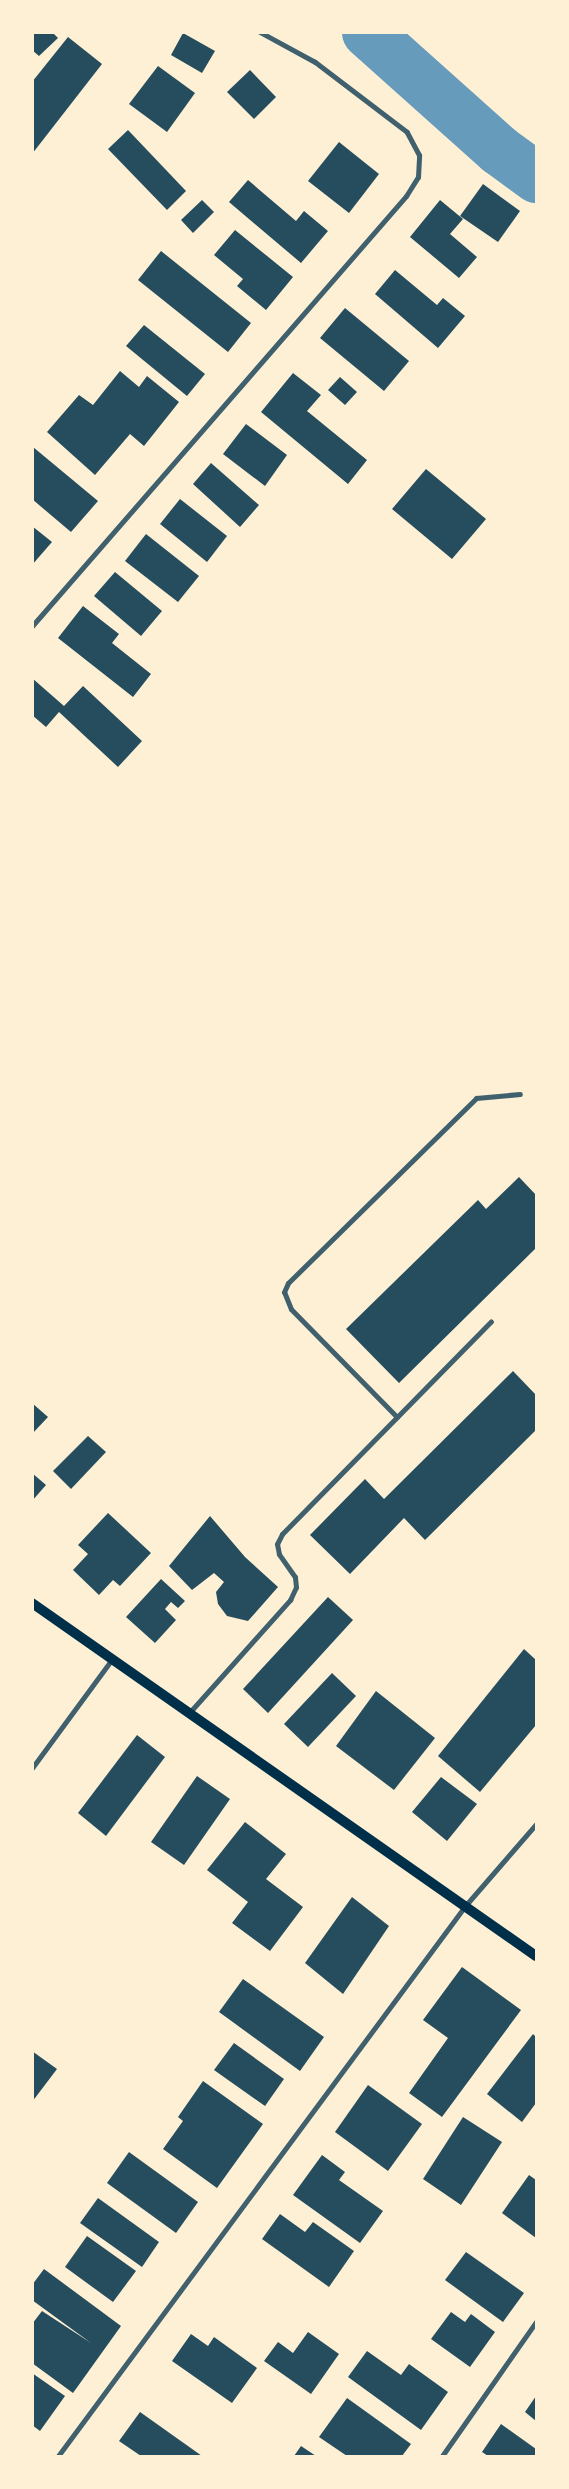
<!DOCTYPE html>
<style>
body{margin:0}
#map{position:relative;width:569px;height:2489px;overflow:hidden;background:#fdf0d5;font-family:"Exo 2",sans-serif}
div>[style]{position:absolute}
.river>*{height:51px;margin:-25.5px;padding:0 25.5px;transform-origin:25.5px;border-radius:25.5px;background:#669bbc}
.building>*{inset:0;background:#264d5e}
.minor>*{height:5px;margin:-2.5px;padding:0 2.5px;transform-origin:2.5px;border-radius:2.5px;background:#3f606c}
.secondary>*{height:10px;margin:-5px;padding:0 5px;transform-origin:5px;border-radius:5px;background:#003049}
span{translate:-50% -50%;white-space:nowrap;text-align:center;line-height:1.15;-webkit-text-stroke:4px #fdf0d5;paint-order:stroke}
.frame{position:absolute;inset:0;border:34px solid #fdf0d5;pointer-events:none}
</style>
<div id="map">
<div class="river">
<i style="left:367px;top:32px;width:177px;rotate:41.8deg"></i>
<i style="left:499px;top:150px;width:46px;rotate:36.1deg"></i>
</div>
<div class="building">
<i style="clip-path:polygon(34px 32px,52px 32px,58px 38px,39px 56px,32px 50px)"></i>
<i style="clip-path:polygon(183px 33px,215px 51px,202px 73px,171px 55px)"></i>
<i style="clip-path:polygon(68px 37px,102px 64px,32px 154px,32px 82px)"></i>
<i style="clip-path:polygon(158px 66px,195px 93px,167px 132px,129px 104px)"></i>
<i style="clip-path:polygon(250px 70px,276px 97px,254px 119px,227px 92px)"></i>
<i style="clip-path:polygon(128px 130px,186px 191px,167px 210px,108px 149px)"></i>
<i style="clip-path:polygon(339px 142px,379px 174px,349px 213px,308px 181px)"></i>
<i style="clip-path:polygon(248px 180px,296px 221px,304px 211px,328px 231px,301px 263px,229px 202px)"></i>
<i style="clip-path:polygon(483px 184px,520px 211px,498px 242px,460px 216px)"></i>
<i style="clip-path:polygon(202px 200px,214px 212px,193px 233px,181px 220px)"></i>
<i style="clip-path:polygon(440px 200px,463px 219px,450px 234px,477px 257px,459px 278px,410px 237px)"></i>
<i style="clip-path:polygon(235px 230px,293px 277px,266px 310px,237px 286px,243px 279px,214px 255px)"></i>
<i style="clip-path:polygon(161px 251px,251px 323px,228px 352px,138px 280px)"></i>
<i style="clip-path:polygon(395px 270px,437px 305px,443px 298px,465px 316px,438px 348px,375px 294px)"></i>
<i style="clip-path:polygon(345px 308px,409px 361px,384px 391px,320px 338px)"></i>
<i style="clip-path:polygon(144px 325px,205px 374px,187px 396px,126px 346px)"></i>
<i style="clip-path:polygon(120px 371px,139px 387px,147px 376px,179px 402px,144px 446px,130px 434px,95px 475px,47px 432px,79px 395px,93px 405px)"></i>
<i style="clip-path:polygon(293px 373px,321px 395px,307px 411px,367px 460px,348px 484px,261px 412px)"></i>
<i style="clip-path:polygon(340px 377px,357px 392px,345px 405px,328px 390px)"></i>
<i style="clip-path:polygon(246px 424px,287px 455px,265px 486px,223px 454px)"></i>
<i style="clip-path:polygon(33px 447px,98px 501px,71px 532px,32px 499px)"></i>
<i style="clip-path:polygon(211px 463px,259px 505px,240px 527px,193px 484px)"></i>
<i style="clip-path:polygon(426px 469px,486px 519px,452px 559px,392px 509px)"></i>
<i style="clip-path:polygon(180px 499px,227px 536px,207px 562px,160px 524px)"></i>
<i style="clip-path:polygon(32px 526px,52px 542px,32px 565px)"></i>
<i style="clip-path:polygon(146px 534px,199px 576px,178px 602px,125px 561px)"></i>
<i style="clip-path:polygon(115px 572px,162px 611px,141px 636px,94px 596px)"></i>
<i style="clip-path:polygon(83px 606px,119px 634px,112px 643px,151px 674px,133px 697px,58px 638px)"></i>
<i style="clip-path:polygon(32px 678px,64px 706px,83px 686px,142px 741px,118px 767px,59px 712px,46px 727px,32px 715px)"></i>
<i style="clip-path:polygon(519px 1177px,536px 1195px,536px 1248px,399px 1383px,346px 1329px,478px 1200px,486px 1209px)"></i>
<i style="clip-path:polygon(513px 1371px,536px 1395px,536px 1430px,425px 1540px,404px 1518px,350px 1574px,310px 1535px,365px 1479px,384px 1499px)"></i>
<i style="clip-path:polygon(32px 1403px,48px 1417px,32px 1434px)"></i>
<i style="clip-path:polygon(88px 1436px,106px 1452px,71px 1489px,53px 1471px)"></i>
<i style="clip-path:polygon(32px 1473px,46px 1485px,32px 1501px)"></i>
<i style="clip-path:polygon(108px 1513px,151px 1553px,120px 1586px,113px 1580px,99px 1595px,73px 1570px,88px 1554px,78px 1545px)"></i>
<i style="clip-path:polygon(210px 1516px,245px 1557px,278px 1587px,248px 1621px,227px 1616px,218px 1604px,216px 1592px,224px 1582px,214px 1573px,192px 1590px,169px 1566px)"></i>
<i style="clip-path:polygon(161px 1579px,185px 1601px,178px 1608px,171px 1602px,165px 1609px,176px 1620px,155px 1643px,126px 1617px)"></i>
<i style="clip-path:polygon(328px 1597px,353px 1620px,268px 1713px,243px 1689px)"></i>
<i style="clip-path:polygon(524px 1649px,536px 1660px,536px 1725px,480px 1792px,438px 1756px)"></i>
<i style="clip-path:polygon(332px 1673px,356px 1696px,308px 1747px,284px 1724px)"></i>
<i style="clip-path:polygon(376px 1691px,435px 1738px,394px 1790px,336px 1746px)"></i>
<i style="clip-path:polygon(137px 1735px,165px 1757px,106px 1836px,78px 1813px)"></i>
<i style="clip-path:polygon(197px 1776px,230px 1799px,184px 1865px,151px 1842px)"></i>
<i style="clip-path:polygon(441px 1777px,477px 1804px,447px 1841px,412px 1812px)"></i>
<i style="clip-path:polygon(245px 1822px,286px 1854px,266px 1879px,303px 1907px,270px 1951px,232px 1923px,248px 1902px,207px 1870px)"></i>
<i style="clip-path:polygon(352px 1897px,389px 1926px,343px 1994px,305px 1963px)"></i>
<i style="clip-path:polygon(462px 1967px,521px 2010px,442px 2117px,409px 2093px,448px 2038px,423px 2020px)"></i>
<i style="clip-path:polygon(243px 1979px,324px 2037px,300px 2071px,219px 2012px)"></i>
<i style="clip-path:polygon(533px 2034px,536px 2037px,536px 2103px,522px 2122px,487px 2094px)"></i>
<i style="clip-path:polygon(234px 2043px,284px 2079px,265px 2106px,214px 2070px)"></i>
<i style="clip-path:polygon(32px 2051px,57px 2069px,32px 2102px)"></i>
<i style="clip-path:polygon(203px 2081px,263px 2124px,217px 2188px,163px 2149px,183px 2121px,178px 2117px)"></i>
<i style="clip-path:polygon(368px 2085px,422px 2124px,388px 2171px,335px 2132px)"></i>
<i style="clip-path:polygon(463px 2117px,502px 2142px,461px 2205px,423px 2179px)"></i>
<i style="clip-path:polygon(129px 2152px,198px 2202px,176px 2233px,107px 2183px)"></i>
<i style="clip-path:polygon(322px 2155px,345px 2172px,339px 2180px,383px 2211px,360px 2243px,293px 2195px)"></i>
<i style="clip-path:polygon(529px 2175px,536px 2180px,536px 2238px,502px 2213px)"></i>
<i style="clip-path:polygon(98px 2198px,159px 2242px,142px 2267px,80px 2223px)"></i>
<i style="clip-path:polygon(280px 2214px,305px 2232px,313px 2222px,354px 2251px,329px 2287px,262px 2239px)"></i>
<i style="clip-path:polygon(87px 2236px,136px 2271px,113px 2302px,65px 2267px)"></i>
<i style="clip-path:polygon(466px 2252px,524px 2293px,503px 2322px,445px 2280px)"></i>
<i style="clip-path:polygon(44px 2269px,121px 2326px,73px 2393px,32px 2363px,32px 2324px,42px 2311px,91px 2343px,32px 2300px,32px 2285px)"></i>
<i style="clip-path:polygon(451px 2312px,465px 2322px,471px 2314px,495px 2332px,470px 2367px,431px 2339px)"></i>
<i style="clip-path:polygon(308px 2332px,339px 2354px,311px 2394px,264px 2361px,278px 2342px,293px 2353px)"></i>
<i style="clip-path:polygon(191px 2334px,208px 2346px,214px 2337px,257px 2368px,232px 2403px,172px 2361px)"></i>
<i style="clip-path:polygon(367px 2351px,401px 2375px,409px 2364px,448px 2392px,421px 2430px,348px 2377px)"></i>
<i style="clip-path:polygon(32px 2373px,65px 2396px,40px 2431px,32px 2425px)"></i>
<i style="clip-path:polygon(536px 2396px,536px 2421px,525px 2412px)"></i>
<i style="clip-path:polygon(347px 2398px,411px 2444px,402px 2456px,347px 2456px,319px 2437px)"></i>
<i style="clip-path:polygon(140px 2412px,202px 2456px,141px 2456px,119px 2441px)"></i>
<i style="clip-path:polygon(501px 2424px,536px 2449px,536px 2456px,488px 2456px,482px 2452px)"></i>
<i style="clip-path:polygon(301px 2446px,316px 2456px,294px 2456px)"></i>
</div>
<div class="minor">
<i style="left:32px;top:626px;width:570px;rotate:-48.98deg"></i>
<i style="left:406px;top:196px;width:22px;rotate:-58deg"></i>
<i style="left:418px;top:177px;width:22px;rotate:-87deg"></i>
<i style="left:419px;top:155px;width:26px;rotate:-118deg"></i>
<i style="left:407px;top:132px;width:116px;rotate:-142.7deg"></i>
<i style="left:315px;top:62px;width:63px;rotate:-151.4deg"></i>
<i style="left:397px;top:1417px;width:151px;rotate:-134.5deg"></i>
<i style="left:291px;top:1309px;width:18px;rotate:-112deg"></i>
<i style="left:284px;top:1292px;width:10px;rotate:-66deg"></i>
<i style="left:288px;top:1283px;width:264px;rotate:-44.5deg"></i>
<i style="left:476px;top:1098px;width:44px;rotate:-5.2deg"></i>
<i style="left:189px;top:1713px;width:152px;rotate:-48.2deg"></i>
<i style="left:290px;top:1600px;width:14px;rotate:-65deg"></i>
<i style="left:296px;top:1587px;width:10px;rotate:-96deg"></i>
<i style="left:295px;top:1577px;width:28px;rotate:-125deg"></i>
<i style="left:279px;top:1554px;width:10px;rotate:-101deg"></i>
<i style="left:277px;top:1544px;width:11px;rotate:-63deg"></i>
<i style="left:282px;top:1534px;width:298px;rotate:-45.5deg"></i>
<i style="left:32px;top:1768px;width:135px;rotate:-53.7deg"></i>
<i style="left:58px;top:2456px;width:684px;rotate:-53.5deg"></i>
<i style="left:465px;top:1906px;width:108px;rotate:-49.1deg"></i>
<i style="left:442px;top:2456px;width:164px;rotate:-55deg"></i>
</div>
<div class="secondary">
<i style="left:32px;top:1603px;width:615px;rotate:35.01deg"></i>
</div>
<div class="frame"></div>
</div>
